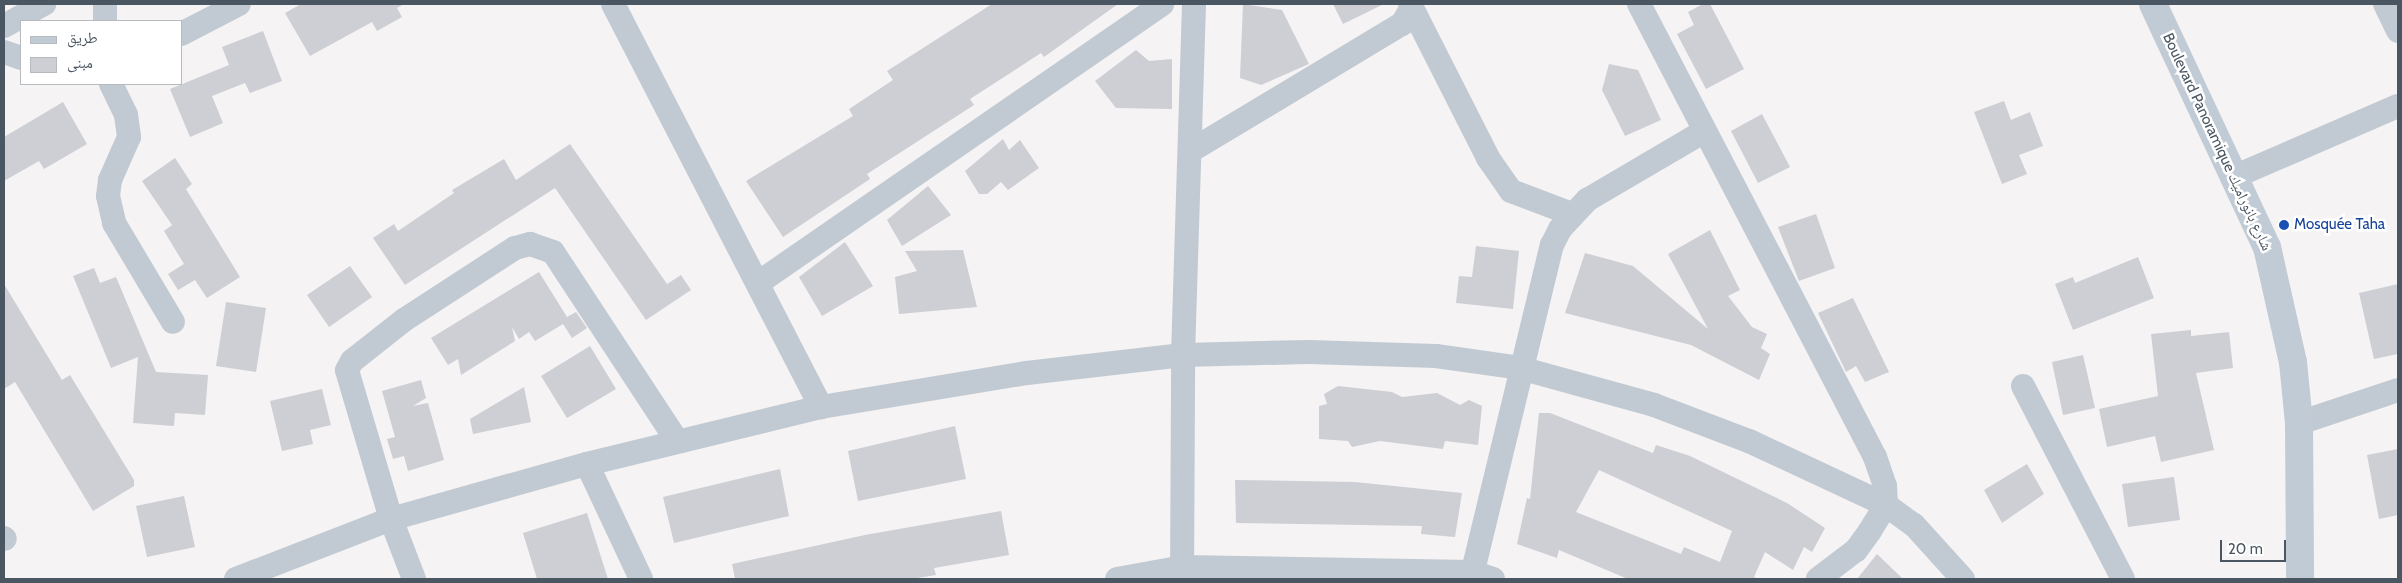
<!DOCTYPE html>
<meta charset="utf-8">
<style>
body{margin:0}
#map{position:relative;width:2402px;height:583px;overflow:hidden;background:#f5f3f3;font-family:Cabin,"Noto Naskh Arabic",sans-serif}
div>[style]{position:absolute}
.building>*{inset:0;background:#cdcfd5}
.street>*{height:24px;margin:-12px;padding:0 12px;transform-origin:12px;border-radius:12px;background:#c1cad2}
.secondary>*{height:28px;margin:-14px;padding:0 14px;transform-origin:14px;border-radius:14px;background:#c1cbd6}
.dots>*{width:14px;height:14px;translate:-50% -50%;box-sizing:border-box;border:2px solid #fff;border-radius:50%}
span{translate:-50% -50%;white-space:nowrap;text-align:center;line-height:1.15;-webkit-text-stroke:5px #fff;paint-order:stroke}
.street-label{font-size:15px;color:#4a5661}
.transit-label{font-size:15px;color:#164399}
.left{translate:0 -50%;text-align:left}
.frame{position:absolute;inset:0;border:5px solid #4a5661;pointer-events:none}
.legend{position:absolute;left:20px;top:20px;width:162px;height:65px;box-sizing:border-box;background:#fff;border:1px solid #b7bbc0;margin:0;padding:6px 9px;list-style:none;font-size:15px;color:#4a5661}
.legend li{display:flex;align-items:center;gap:10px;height:25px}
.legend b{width:25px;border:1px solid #b7bbc0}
.scale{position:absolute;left:2220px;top:540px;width:66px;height:22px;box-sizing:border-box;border:2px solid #4a5661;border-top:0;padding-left:6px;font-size:15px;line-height:18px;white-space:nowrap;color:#4a5661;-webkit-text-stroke:4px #fff;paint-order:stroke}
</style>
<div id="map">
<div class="building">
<i style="clip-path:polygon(301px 4px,404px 4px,397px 8px,402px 17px,377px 31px,372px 22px,310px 56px,285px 13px)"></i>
<i style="clip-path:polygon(992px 4px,1118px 4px,1044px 57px,1041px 53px,970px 99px,974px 105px,867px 174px,870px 179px,783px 237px,746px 181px,853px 116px,849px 109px,893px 80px,887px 71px)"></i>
<i style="clip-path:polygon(1243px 4px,1282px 10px,1309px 64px,1261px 85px,1240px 78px)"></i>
<i style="clip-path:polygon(1333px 4px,1384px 4px,1343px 24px)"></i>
<i style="clip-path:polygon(1703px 4px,1710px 4px,1744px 69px,1706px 89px,1677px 34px,1694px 25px,1688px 12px)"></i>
<i style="clip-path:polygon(263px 31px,282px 81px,250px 93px,245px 83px,212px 96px,223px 123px,190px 137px,170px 89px,229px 65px,222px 47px)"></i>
<i style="clip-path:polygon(1136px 50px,1149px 61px,1172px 59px,1172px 109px,1116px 108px,1095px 81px)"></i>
<i style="clip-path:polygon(1609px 64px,1638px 70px,1661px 120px,1625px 136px,1602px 90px)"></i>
<i style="clip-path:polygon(2004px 101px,2011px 120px,2030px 112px,2043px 146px,2019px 155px,2027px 174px,2002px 184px,1974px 112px)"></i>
<i style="clip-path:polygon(63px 102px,87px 144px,44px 169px,39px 161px,4px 181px,4px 137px)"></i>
<i style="clip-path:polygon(1762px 114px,1790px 167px,1758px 183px,1731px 131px)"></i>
<i style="clip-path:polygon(1003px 139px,1009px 150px,1020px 140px,1039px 168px,1008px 190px,1001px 182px,987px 194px,979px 194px,965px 171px)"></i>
<i style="clip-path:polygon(570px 144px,667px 284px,681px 275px,691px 290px,646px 320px,555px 188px,405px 285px,373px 238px,394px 224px,398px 231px,454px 193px,452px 190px,504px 159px,516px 180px)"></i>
<i style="clip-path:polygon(175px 158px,192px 184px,186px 189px,240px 277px,207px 298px,195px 280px,178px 290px,168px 274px,184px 264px,164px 231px,172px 225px,142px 181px)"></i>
<i style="clip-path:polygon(928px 186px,951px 215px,902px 246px,887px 220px)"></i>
<i style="clip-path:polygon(1816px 214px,1835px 268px,1799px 281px,1778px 227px)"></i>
<i style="clip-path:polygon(1710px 230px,1740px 290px,1728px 296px,1752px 327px,1767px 334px,1761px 348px,1770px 354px,1759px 380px,1691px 345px,1565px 313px,1585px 253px,1633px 266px,1708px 329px,1668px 254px)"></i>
<i style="clip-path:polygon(845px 242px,873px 286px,822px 316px,799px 277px)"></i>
<i style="clip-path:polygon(1476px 246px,1519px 251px,1513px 309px,1456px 303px,1459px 276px,1472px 277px)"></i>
<i style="clip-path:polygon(963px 250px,977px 307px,899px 314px,895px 277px,917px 271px,905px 251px)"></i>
<i style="clip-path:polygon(2138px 257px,2154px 298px,2073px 330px,2055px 284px,2073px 277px,2075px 283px)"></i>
<i style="clip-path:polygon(350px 266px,372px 297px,329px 327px,307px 295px)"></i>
<i style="clip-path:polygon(94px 268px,100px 283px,116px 277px,156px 372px,208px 375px,205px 415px,175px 413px,174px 426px,133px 423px,138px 357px,111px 368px,73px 276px)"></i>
<i style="clip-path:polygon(539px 272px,567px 317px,576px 312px,587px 328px,572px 338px,563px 324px,535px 341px,529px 332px,519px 339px,512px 327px,515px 341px,461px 375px,458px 359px,448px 365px,431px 338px)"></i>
<i style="clip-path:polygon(4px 284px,62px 380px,70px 375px,134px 480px,134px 486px,93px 511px,15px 382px,4px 389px)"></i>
<i style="clip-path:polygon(2398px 284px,2398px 354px,2374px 359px,2359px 293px)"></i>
<i style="clip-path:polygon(1853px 298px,1889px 372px,1865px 382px,1856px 366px,1846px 372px,1818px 313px)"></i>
<i style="clip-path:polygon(226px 302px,266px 308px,256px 372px,216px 366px)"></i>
<i style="clip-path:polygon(2191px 330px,2191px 336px,2229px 332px,2233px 368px,2196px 373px,2214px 450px,2161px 462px,2155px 436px,2107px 447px,2099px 409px,2158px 396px,2151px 334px)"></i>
<i style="clip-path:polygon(590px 346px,616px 389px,567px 418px,541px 376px)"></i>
<i style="clip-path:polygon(2083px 355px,2095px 408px,2063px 415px,2052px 362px)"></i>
<i style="clip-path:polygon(421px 380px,426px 398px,413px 406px,428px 403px,444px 460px,408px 471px,404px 456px,393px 459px,387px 439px,395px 437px,382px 391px)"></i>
<i style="clip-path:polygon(1338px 386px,1392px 392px,1402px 397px,1437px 393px,1460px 405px,1469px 400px,1482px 406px,1478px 445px,1445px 441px,1443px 449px,1380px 441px,1352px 447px,1348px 441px,1319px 439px,1319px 406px,1327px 404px,1324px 394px)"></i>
<i style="clip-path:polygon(524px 387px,531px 422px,473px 434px,470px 419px)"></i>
<i style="clip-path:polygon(322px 389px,331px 425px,310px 430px,313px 444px,282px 451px,270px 401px)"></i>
<i style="clip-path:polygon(evenodd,1539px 413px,1550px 413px,1653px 453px,1656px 445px,1690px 456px,1787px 503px,1825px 528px,1812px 552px,1804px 547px,1793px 570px,1765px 552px,1754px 577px,1759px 579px,1628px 579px,1559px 550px,1557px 558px,1517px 544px,1527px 498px,1530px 499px,1539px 413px,1599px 470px,1732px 531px,1720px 562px,1684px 547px,1681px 554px,1576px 512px,1599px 470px)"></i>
<i style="clip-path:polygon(955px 426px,966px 479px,858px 501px,848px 451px)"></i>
<i style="clip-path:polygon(2398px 449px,2398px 515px,2379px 519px,2367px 455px)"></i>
<i style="clip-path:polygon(2027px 464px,2044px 494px,2002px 523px,1984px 490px)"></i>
<i style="clip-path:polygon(780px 469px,789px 516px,674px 543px,663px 497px)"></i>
<i style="clip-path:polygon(2174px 477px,2180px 520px,2128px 527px,2122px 484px)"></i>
<i style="clip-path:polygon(1235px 480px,1355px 482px,1462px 493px,1455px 537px,1421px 534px,1422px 526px,1236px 523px)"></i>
<i style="clip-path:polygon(184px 496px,195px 547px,147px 557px,136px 506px)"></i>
<i style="clip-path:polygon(1001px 511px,1009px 555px,934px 568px,936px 575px,911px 579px,735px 579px,732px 564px,865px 535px)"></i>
<i style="clip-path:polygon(587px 513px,608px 579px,537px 579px,523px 533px)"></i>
<i style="clip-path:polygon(1877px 554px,1903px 579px,1857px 579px)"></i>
</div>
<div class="street">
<i style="left:105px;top:4px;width:17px;rotate:90deg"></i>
<i style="left:613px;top:4px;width:454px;rotate:62.7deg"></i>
<i style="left:1410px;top:4px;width:173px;rotate:63.1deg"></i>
<i style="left:1488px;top:158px;width:40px;rotate:55.1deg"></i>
<i style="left:1511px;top:191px;width:65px;rotate:20.7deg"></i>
<i style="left:1639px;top:4px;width:511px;rotate:62.48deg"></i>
<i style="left:1875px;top:457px;width:31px;rotate:71deg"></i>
<i style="left:1885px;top:486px;width:19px;rotate:87deg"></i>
<i style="left:1886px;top:505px;width:31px;rotate:122deg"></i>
<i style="left:1870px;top:531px;width:24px;rotate:126deg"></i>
<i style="left:1856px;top:550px;width:48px;rotate:142.7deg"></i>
<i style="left:2385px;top:4px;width:30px;rotate:64deg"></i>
<i style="left:4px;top:26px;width:46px;rotate:-28.8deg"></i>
<i style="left:181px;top:34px;width:65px;rotate:-27.3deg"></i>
<i style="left:4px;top:52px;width:18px;rotate:19deg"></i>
<i style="left:111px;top:84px;width:34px;rotate:64deg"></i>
<i style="left:126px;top:115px;width:22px;rotate:82deg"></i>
<i style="left:129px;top:137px;width:47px;rotate:113.8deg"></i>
<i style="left:110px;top:180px;width:16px;rotate:97deg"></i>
<i style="left:108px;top:196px;width:28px;rotate:77deg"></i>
<i style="left:114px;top:223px;width:115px;rotate:59.2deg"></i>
<i style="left:1192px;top:150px;width:245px;rotate:-31deg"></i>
<i style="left:1402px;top:24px;width:17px;rotate:-59deg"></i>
<i style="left:2236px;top:176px;width:176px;rotate:-23.4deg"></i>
<i style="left:758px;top:283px;width:491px;rotate:-34.6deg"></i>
<i style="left:2023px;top:386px;width:217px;rotate:62.6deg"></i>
<i style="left:2299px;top:423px;width:104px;rotate:-18.4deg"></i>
<i style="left:587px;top:464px;width:127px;rotate:64.8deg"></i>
<i style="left:4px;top:538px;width:1px;rotate:45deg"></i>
<i style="left:236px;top:579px;width:166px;rotate:-21.2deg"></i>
<i style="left:391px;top:519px;width:204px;rotate:-15.7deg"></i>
<i style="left:587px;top:464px;width:241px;rotate:-13.7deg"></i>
<i style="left:821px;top:407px;width:209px;rotate:-9.4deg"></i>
<i style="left:1027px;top:373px;width:157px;rotate:-6.6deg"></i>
<i style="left:1183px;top:355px;width:126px;rotate:-1.4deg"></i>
<i style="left:1309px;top:352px;width:127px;rotate:1.8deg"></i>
<i style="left:1436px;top:356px;width:85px;rotate:8.1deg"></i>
<i style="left:1520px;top:368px;width:139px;rotate:15.4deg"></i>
<i style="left:1654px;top:405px;width:102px;rotate:20.8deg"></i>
<i style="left:1749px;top:441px;width:151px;rotate:25deg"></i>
<i style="left:1886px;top:505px;width:34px;rotate:36deg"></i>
<i style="left:1914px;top:525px;width:73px;rotate:47.8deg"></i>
<i style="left:414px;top:579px;width:64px;rotate:-111deg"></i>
<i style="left:391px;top:519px;width:155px;rotate:-106.5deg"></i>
<i style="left:347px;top:370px;width:10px;rotate:-61deg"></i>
<i style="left:352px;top:361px;width:66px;rotate:-38.3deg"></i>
<i style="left:404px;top:320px;width:132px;rotate:-33deg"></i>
<i style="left:515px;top:248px;width:16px;rotate:-15deg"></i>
<i style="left:530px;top:244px;width:24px;rotate:19deg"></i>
<i style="left:553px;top:252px;width:226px;rotate:56.7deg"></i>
<i style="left:1117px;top:579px;width:67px;rotate:-10.3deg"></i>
<i style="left:1183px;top:567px;width:289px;rotate:1deg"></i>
<i style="left:1472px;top:572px;width:22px;rotate:18deg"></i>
<i style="left:1182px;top:579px;width:224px;rotate:-89.7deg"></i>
<i style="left:1183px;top:355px;width:351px;rotate:-88.2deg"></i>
<i style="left:1471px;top:579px;width:344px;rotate:-76.4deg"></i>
<i style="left:1552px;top:245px;width:18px;rotate:-63deg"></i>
<i style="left:1560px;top:229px;width:40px;rotate:-47deg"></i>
<i style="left:1587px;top:200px;width:134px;rotate:-30.4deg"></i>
</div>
<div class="secondary">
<i style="left:2153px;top:4px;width:268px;rotate:64.9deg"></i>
<i style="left:2267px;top:247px;width:118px;rotate:77.3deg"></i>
<i style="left:2293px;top:362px;width:61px;rotate:84.4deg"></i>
<i style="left:2299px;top:423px;width:156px;rotate:89.6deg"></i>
</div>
<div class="dots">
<i style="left:2284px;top:225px;background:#1a4fb4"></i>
</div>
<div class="street-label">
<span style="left:2217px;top:142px;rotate:65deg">Boulevard Panoramique شارع بانوراميك</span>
</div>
<div class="transit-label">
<span class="left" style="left:2294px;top:225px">Mosquée Taha</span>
</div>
<div class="frame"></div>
<ul class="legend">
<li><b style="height:6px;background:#c1cbd6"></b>طريق</li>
<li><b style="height:14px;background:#cdcfd5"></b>مبنى</li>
</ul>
<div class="scale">20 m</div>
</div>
